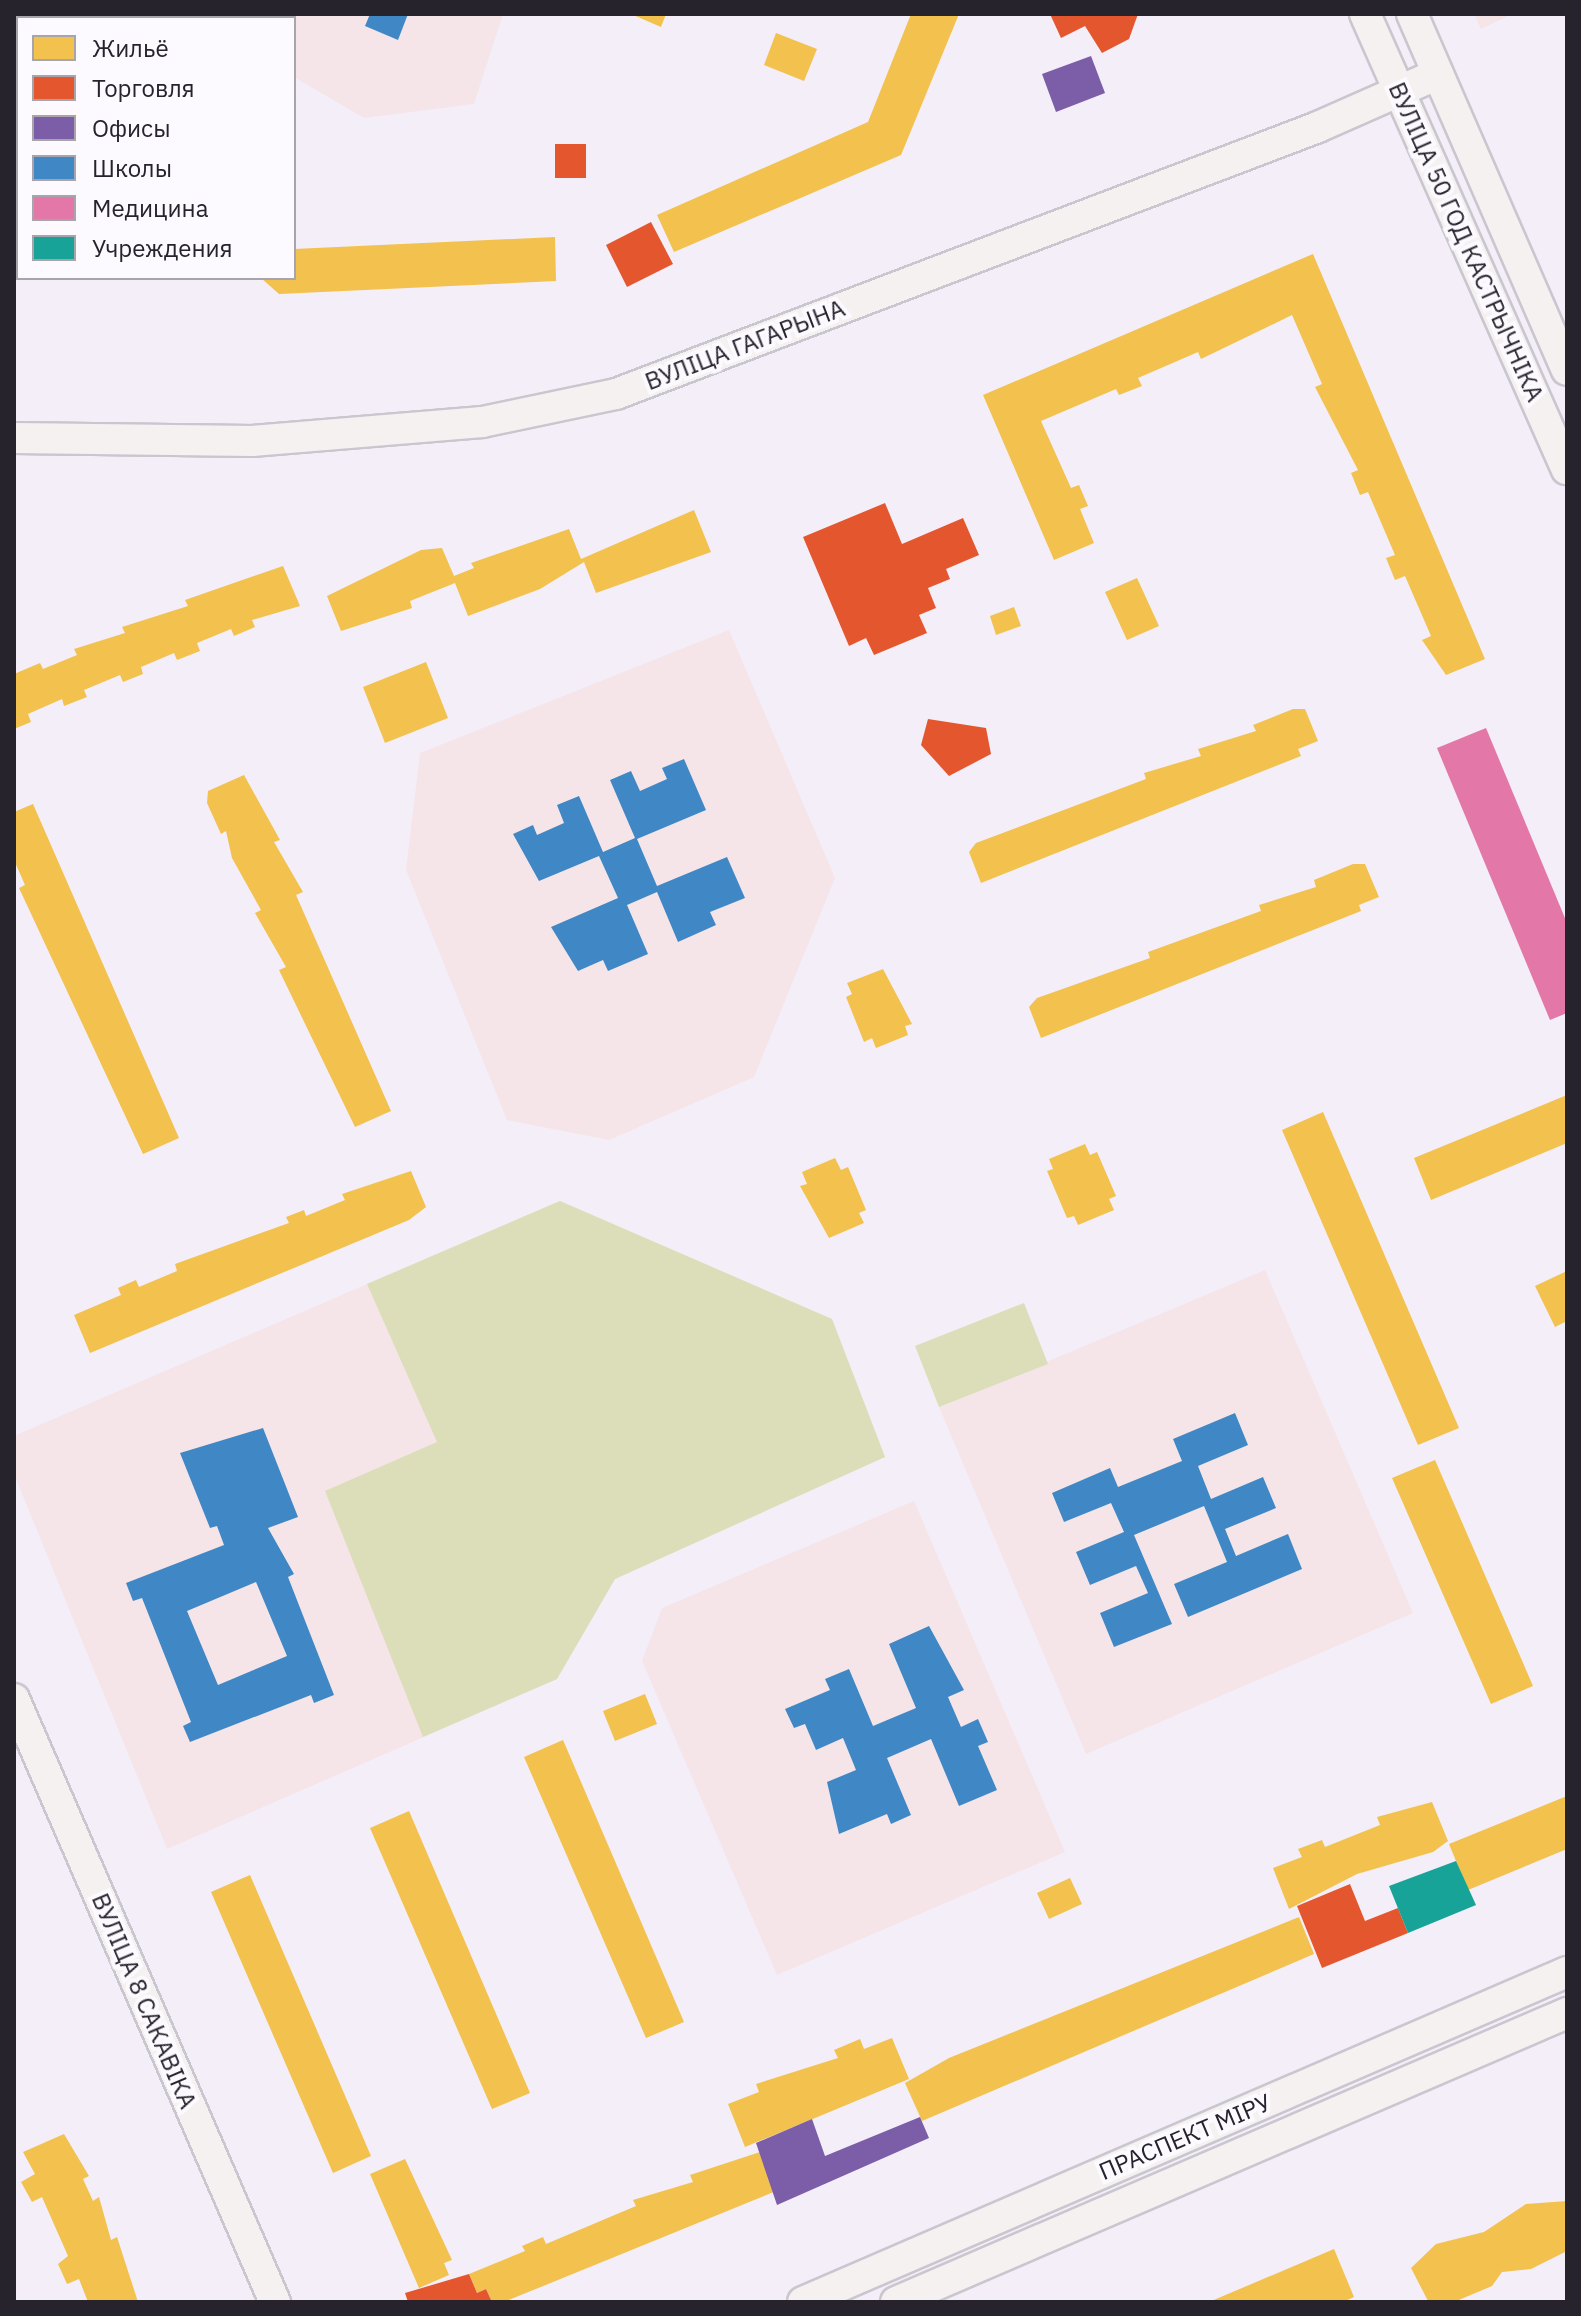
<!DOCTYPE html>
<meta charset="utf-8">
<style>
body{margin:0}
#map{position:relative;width:1581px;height:2316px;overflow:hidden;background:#f3eef8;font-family:"IBM Plex Sans",sans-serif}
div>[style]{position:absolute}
.commercial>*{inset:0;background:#f6e5e7}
.education>*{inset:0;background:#f6e5e8}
.green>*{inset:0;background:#dbdeb9}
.homes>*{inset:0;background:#f2c14e}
.shops>*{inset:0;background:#e4572e}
.offices>*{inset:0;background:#7b5ea7}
.schools>*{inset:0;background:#3f88c5}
.health>*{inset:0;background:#e377a8}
.public>*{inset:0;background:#17a398}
.roads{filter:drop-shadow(2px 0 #cac6cf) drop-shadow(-2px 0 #cac6cf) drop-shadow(0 2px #cac6cf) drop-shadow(0 -2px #cac6cf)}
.secondary>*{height:30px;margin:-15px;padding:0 15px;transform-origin:15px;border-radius:15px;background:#f6f1f1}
span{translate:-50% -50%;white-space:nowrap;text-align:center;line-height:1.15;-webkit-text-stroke:8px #fcfaff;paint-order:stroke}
.street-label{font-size:24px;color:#27232c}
.frame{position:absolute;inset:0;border:16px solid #27232c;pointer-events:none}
.legend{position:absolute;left:16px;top:16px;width:280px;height:264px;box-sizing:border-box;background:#fcfaff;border:2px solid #a7a4ab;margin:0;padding:10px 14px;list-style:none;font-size:24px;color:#27232c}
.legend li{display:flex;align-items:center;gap:16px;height:40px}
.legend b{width:40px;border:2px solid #a7a4ab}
</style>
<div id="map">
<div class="commercial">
<i style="clip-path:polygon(1474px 14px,1512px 14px,1481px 29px)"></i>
</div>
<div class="education">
<i style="clip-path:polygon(188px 14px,503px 14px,474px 104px,364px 118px,294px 77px,294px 18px)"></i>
<i style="clip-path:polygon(729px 630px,835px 878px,754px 1077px,609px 1140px,507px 1120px,406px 870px,420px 753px)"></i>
<i style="clip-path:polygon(560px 1201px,832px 1319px,885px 1457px,615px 1579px,557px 1679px,167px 1849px,14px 1474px,14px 1436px)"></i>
<i style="clip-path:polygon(1265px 1270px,1413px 1613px,1086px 1754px,939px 1407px)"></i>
<i style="clip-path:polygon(914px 1501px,1065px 1852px,777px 1975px,642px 1661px,662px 1608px)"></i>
</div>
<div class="green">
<i style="clip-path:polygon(560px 1201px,832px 1319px,885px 1457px,615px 1579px,557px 1679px,423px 1737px,325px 1491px,437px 1442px,367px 1284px)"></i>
<i style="clip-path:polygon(1024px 1303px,1048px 1364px,939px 1407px,915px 1346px)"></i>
</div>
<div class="homes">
<i style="clip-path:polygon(631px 14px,666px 14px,661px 27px)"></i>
<i style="clip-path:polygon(911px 14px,959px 14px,901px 155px,674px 252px,657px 215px,868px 122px)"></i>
<i style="clip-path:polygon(776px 33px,817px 49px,804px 81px,764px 65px)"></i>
<i style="clip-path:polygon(555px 237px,556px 281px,279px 294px,261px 278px,294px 278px,294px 249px)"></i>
<i style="clip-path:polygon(1313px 254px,1485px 659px,1446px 675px,1422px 640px,1431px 636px,1405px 576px,1395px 580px,1386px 558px,1395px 555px,1368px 492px,1360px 495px,1351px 473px,1358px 470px,1315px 387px,1322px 384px,1292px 315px,1201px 359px,1198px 352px,1138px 378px,1142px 386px,1119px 395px,1116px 389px,1041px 421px,1071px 488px,1079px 485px,1088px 506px,1080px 509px,1094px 543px,1054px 560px,983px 395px)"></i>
<i style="clip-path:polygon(694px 510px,711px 552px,596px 593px,584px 562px,540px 589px,468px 616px,455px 583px,410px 601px,412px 608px,341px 631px,327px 596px,421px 550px,442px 548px,454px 576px,474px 568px,471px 563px,569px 529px,581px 559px)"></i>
<i style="clip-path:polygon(283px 566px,300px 606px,252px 620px,255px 627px,234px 636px,231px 629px,197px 643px,200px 651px,177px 660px,174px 653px,141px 667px,143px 674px,123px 682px,120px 675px,84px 690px,87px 697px,64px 706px,62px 699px,28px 714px,31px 722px,14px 729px,14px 674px,40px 663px,43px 669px,77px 655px,74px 649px,125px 633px,122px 627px,188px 606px,185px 600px)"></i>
<i style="clip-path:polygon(1137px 578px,1159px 626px,1127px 640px,1105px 592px)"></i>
<i style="clip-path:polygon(1014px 607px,1021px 626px,996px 635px,990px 616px)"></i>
<i style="clip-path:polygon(426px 662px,448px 718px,385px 743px,363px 687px)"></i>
<i style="clip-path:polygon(1293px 709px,1305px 709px,1318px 741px,1298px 749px,1301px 756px,981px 883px,969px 852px,976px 843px,1146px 779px,1144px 773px,1201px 756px,1198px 749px,1256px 731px,1253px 725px)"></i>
<i style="clip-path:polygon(244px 775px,280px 840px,274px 842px,303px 892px,296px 895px,391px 1111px,355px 1127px,279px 970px,286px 967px,255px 913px,261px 910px,232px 858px,226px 831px,221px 834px,207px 803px,208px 791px)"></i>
<i style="clip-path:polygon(33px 804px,179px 1138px,143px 1154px,19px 888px,25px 885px,14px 860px,14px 812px)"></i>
<i style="clip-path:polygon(1353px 864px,1365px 864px,1379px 897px,1359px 905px,1361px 911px,1041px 1038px,1029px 1007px,1037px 998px,1150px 958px,1148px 952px,1261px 911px,1259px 905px,1316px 887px,1314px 880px)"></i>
<i style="clip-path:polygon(883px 969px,912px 1024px,905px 1026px,908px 1035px,876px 1048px,872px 1038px,864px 1042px,846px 997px,852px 994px,847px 983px)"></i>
<i style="clip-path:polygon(1567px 1095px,1567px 1143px,1431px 1200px,1414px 1158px)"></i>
<i style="clip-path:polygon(1323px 1112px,1459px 1428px,1418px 1445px,1282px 1130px)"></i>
<i style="clip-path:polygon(1085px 1144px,1090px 1155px,1097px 1152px,1116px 1196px,1109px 1199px,1114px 1210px,1078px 1225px,1074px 1216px,1067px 1218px,1047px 1171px,1053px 1169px,1049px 1159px)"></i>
<i style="clip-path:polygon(835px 1158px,841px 1170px,848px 1167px,866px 1210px,859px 1213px,864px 1223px,829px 1238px,800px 1186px,807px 1184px,802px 1172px)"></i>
<i style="clip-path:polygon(411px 1171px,426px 1207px,409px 1220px,90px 1353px,74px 1315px,121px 1295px,118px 1288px,136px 1280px,139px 1287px,177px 1271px,175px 1264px,289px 1223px,286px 1217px,304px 1210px,306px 1216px,345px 1200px,342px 1194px)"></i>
<i style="clip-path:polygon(1567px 1271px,1567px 1321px,1555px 1327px,1535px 1286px)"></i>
<i style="clip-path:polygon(1435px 1460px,1533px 1686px,1491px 1704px,1392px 1478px)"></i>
<i style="clip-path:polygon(645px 1694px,657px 1724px,615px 1741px,603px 1711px)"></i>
<i style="clip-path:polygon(563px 1740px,684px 2022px,646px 2038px,524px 1757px)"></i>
<i style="clip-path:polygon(1567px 1796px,1567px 1849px,1468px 1890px,1449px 1844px)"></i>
<i style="clip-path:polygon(1432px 1802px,1448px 1841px,1433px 1852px,1357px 1874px,1289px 1909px,1273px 1868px,1302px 1857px,1298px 1849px,1322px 1840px,1325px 1847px,1380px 1825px,1377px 1817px)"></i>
<i style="clip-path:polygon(409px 1811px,530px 2093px,492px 2109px,370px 1828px)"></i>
<i style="clip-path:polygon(250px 1875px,371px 2156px,333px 2173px,211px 1892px)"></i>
<i style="clip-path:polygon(1070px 1878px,1082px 1904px,1049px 1919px,1037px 1893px)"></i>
<i style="clip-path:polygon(1299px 1917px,1314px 1954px,922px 2121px,905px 2083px,949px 2058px)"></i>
<i style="clip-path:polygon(892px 2038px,909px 2079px,745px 2147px,728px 2104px,759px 2092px,756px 2084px,838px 2058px,834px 2050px,860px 2039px,864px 2049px)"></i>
<i style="clip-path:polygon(64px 2134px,89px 2176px,83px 2179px,93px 2201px,99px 2197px,111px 2240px,117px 2237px,138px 2302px,88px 2302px,79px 2279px,67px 2284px,58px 2264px,68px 2256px,42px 2197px,32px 2202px,21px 2182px,35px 2174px,23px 2152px)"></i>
<i style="clip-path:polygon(760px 2152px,776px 2191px,504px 2302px,492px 2302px,486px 2289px,477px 2293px,469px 2274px,525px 2251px,522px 2246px,543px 2237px,546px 2244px,636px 2206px,633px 2200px,693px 2182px,690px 2175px)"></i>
<i style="clip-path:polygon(405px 2159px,452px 2260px,444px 2263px,449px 2275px,419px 2288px,370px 2174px)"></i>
<i style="clip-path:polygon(1567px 2201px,1567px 2251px,1531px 2269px,1502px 2272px,1492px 2286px,1454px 2302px,1428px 2301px,1411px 2268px,1436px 2244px,1484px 2232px,1526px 2204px)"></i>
<i style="clip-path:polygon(1334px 2249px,1354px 2297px,1343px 2302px,1209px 2302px)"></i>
</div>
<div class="shops">
<i style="clip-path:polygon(1050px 14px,1138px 14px,1129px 39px,1102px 53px,1085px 26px,1061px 38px)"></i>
<i style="clip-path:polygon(555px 144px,586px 144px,586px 178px,555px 178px)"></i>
<i style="clip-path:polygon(651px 222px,673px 264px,627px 287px,606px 245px)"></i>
<i style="clip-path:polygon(885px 503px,902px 544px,963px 518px,979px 555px,946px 569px,950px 579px,928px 588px,936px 608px,919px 615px,927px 633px,874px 655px,866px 638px,849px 646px,803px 537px)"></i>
<i style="clip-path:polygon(928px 719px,986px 728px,991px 754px,949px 776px,921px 745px)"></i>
<i style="clip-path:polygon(1350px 1884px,1365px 1921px,1398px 1908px,1408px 1933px,1322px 1968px,1297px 1906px)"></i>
<i style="clip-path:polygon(469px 2274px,477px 2293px,486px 2289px,492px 2302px,408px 2302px,405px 2293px)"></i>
</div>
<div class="offices">
<i style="clip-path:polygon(1091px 56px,1105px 93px,1056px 112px,1042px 74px)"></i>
<i style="clip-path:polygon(920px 2117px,929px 2138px,777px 2205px,756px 2143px,812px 2119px,825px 2156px)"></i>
</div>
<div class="schools">
<i style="clip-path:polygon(370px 14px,408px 14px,398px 40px,365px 26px)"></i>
<i style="clip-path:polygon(684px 759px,706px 810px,637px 839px,657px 886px,727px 857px,745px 898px,710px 912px,716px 925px,678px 942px,657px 892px,627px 905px,648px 954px,608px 971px,603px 960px,578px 971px,551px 927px,618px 898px,599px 856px,539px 881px,513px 834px,533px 825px,537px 835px,564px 823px,557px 805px,579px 796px,603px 852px,635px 838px,610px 780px,631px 771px,640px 791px,667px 779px,662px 768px)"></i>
<i style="clip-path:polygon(1235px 1413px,1248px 1445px,1198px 1466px,1211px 1499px,1263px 1477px,1276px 1508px,1225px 1529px,1236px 1556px,1288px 1534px,1302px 1569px,1188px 1617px,1174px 1584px,1227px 1562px,1204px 1506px,1134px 1535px,1172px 1624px,1114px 1647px,1100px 1613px,1148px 1593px,1136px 1566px,1090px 1585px,1076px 1552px,1124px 1532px,1111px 1503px,1064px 1522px,1052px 1493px,1110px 1468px,1118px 1487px,1182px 1461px,1173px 1439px)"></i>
<i style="clip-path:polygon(evenodd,263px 1428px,298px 1517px,268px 1528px,294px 1574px,288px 1577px,334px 1695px,314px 1703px,311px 1695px,190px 1742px,183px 1726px,191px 1722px,142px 1598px,133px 1601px,126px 1583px,224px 1545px,217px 1526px,210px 1528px,180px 1453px,263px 1428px,256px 1582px,287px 1656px,218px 1685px,187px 1611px,256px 1582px)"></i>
<i style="clip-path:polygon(929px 1626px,964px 1690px,948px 1697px,961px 1727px,978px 1719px,988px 1742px,978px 1746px,997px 1790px,959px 1806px,931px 1739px,887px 1758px,911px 1815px,891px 1824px,887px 1814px,839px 1834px,827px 1782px,856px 1770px,843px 1738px,816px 1750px,805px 1724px,794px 1728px,785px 1709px,830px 1690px,825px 1679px,849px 1669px,873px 1726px,916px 1708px,889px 1644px)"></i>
</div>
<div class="health">
<i style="clip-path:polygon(1486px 728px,1567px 923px,1567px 1013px,1550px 1020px,1437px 748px)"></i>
</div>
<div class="public">
<i style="clip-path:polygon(1456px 1861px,1476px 1905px,1408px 1933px,1389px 1886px)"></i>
</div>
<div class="roads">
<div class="secondary">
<i style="left:1365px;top:14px;width:498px;rotate:66.1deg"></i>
<i style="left:1412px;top:14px;width:388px;rotate:66.5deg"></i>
<i style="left:14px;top:438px;width:238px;rotate:0.7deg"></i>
<i style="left:252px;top:441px;width:231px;rotate:-4.7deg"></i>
<i style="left:482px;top:422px;width:137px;rotate:-11.8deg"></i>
<i style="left:616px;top:394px;width:751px;rotate:-20.82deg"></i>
<i style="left:1318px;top:127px;width:131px;rotate:-23.8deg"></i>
<i style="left:14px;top:1699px;width:657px;rotate:66.6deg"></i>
<i style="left:803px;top:2302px;width:832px;rotate:-23.36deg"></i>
<i style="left:896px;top:2302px;width:731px;rotate:-23.3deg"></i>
</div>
</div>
<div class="street-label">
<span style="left:1466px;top:242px;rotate:66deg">ВУЛІЦА 50 ГОД КАСТРЫЧНІКА</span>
<span style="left:745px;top:345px;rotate:-21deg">ВУЛІЦА ГАГАРЫНА</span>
<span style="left:144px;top:2001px;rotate:67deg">ВУЛІЦА 8 САКАВІКА</span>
<span style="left:1185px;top:2137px;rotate:-23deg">ПРАСПЕКТ МІРУ</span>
</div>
<div class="frame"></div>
<ul class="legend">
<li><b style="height:22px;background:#f2c14e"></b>Жильё</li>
<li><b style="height:22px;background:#e4572e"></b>Торговля</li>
<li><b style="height:22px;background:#7b5ea7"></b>Офисы</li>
<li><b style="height:22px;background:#3f88c5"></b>Школы</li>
<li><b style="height:22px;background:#e377a8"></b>Медицина</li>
<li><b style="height:22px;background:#17a398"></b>Учреждения</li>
</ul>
</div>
